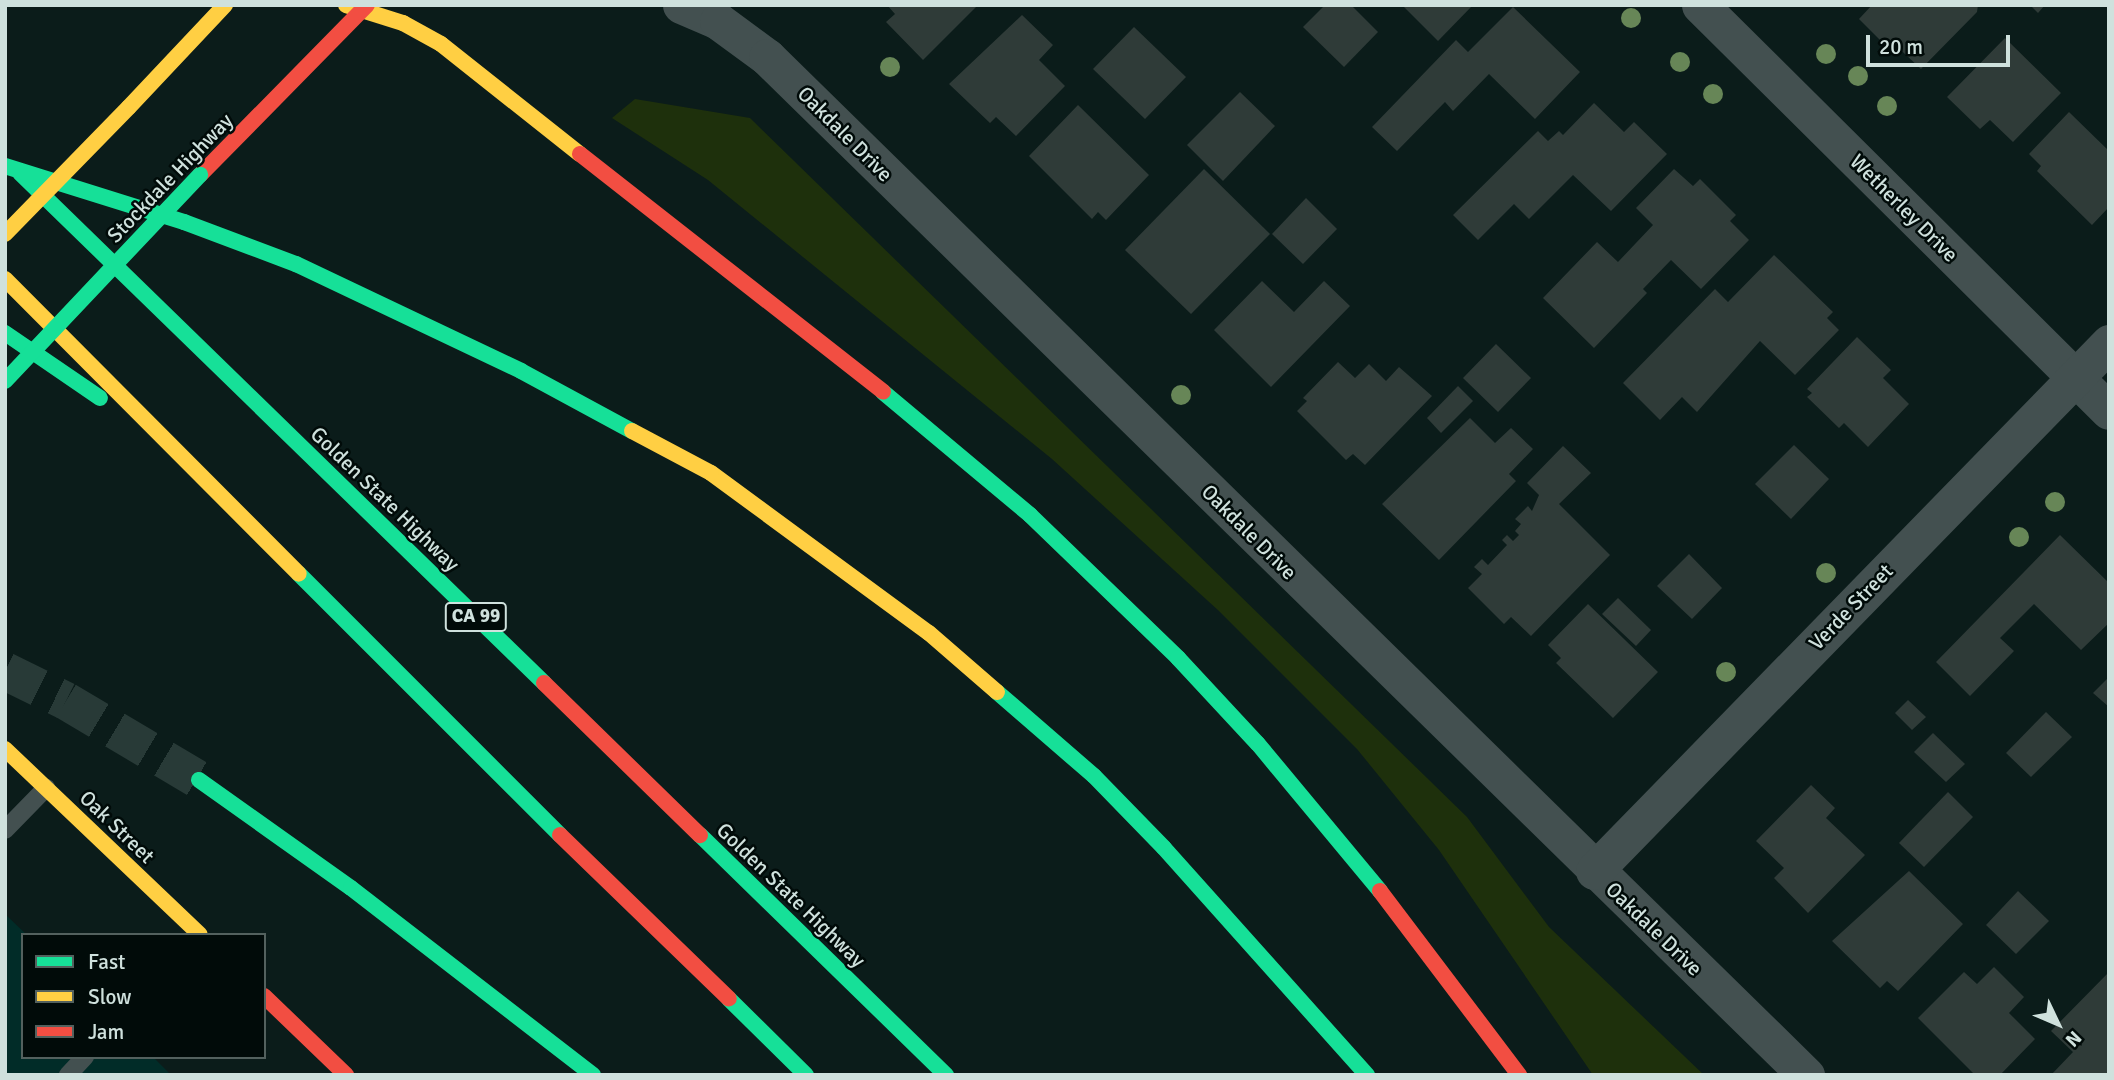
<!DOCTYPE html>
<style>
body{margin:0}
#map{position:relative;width:2114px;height:1080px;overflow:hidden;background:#0b1c1a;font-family:Signika,sans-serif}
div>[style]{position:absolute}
.built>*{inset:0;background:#012c28}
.green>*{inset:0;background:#1e300c}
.building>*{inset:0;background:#2f3b38}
.highway-tunnel>*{height:38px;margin-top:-19px;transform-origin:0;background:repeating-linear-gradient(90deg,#283a37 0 38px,transparent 0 57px)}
.lane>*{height:18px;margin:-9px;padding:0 9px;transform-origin:9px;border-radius:9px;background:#435050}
.street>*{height:37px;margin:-18.5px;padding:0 18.5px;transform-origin:18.5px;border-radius:18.5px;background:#435050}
.fast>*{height:16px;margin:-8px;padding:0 8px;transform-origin:8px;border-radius:8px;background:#16e098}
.slow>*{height:16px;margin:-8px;padding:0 8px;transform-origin:8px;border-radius:8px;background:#ffcf43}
.jam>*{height:16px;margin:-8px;padding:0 8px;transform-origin:8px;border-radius:8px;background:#f24e42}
.fast-bridge>*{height:16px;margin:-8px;padding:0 8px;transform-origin:8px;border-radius:8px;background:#16e098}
.slow-bridge>*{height:16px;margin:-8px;padding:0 8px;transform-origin:8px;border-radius:8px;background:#ffcf43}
.trees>*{width:20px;height:20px;margin:-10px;border-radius:50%;background:#678657}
span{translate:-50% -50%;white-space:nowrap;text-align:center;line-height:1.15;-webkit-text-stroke:5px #010b09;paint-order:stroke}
.shield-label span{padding:2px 5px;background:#010b09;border:2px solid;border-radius:5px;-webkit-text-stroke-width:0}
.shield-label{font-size:19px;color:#cfe1dd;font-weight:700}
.street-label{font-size:21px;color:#cfe1dd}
.frame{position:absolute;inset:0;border:7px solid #cfe1dd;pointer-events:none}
.legend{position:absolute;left:21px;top:933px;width:245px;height:126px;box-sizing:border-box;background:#010b09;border:2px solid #53615e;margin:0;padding:9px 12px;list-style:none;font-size:21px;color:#cfe1dd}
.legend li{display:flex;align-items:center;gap:14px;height:35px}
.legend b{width:35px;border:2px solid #53615e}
.north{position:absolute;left:2023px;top:989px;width:70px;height:70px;-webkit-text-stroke:5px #010b09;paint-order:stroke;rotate:134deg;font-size:19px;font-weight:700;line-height:28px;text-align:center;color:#cfe1dd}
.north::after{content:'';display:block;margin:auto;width:24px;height:32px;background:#cfe1dd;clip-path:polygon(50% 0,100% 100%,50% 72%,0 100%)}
.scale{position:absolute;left:1866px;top:35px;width:144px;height:32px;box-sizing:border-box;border:4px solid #cfe1dd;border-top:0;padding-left:9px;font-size:21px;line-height:24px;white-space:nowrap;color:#cfe1dd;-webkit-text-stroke:5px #010b09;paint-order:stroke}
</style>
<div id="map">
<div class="built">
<i style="clip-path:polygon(5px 914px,27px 935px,23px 935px,23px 1057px,153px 1057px,171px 1075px,5px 1075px)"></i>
</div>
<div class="green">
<i style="clip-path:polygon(635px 99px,750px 118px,1467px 817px,1549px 927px,1704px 1075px,1593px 1075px,1439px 850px,1357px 749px,1219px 611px,1052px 459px,708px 180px,612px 118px)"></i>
</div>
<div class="building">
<i style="clip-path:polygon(887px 5px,978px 5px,923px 60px,886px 22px,895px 14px)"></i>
<i style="clip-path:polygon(1325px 5px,1351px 5px,1378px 32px,1344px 67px,1303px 27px)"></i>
<i style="clip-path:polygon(1402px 5px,1473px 5px,1438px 41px)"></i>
<i style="clip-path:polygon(1872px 5px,1978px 5px,1977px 12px,1921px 69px,1890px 40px,1885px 45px,1859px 19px)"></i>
<i style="clip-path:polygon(2030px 5px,2045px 5px,2038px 13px)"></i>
<i style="clip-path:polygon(1513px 7px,1580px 72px,1535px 119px,1489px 74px,1453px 111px,1445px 102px,1397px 151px,1372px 127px,1456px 40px,1468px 52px)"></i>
<i style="clip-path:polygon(1022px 15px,1053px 45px,1039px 60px,1065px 86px,1016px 136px,996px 117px,990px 123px,949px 84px)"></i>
<i style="clip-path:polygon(1134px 27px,1186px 77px,1145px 119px,1093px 69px)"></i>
<i style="clip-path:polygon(2005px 38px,2061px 93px,2013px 142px,1990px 120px,1980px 129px,1947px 97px)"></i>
<i style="clip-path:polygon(1240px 92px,1275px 126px,1223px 181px,1187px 145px)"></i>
<i style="clip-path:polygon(1594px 103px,1624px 132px,1634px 122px,1667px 154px,1611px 211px,1573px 175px,1529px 219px,1514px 204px,1478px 240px,1453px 215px,1538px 131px,1548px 141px,1559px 131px,1563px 135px)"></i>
<i style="clip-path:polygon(1078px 105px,1149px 175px,1106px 220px,1098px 212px,1092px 219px,1029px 156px)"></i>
<i style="clip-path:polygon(2069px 112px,2109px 151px,2109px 207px,2092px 225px,2037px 171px,2041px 166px,2029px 154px)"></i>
<i style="clip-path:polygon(1204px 169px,1270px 234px,1191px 314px,1125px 250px)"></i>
<i style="clip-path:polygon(1674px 169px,1693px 186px,1700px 179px,1736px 215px,1730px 221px,1749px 240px,1701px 289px,1671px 260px,1643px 289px,1647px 293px,1594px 348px,1543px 298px,1597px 242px,1618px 262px,1653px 225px,1636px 208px)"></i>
<i style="clip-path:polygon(1306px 198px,1337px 229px,1303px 264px,1272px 234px)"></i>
<i style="clip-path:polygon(1774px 255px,1833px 312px,1827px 318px,1839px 330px,1795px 375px,1760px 341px,1697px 412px,1682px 397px,1660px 420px,1623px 383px,1715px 289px,1728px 302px)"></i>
<i style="clip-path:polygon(1262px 281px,1294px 312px,1324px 281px,1350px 306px,1271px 387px,1214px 330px)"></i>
<i style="clip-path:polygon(1857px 337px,1891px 370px,1883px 378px,1909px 404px,1868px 447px,1844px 423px,1839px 428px,1807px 397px,1812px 393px,1807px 389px)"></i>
<i style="clip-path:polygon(1496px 344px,1531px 378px,1498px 412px,1463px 378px)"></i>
<i style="clip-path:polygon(1338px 362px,1355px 378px,1369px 364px,1386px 381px,1399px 367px,1432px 396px,1365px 465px,1353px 454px,1346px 460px,1297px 411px,1307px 401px,1303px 398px)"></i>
<i style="clip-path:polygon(1458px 386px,1473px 401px,1441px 433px,1427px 418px)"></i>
<i style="clip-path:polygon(1470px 418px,1495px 443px,1511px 428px,1533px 449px,1509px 474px,1516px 481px,1439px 560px,1382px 504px)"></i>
<i style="clip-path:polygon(1794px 445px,1829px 479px,1791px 519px,1755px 484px)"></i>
<i style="clip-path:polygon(1563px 446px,1591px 473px,1559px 504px,1610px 555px,1531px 636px,1511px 617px,1504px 624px,1468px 588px,1482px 574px,1474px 567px,1482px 559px,1488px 565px,1507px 545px,1502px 540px,1507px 535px,1513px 541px,1519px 535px,1515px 531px,1521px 524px,1515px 519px,1528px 506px,1532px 511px,1539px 495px,1527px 483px)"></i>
<i style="clip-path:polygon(2060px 535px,2109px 583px,2109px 623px,2081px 650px,2034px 604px,2000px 638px,2014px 651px,1970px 696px,1936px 662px)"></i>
<i style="clip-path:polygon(1689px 554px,1722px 588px,1692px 619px,1657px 586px)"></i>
<i style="clip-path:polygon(1618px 598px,1651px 630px,1636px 646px,1602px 614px)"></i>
<i style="clip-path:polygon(1588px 604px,1658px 672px,1613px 718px,1556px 663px,1561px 658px,1548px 645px)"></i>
<i style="clip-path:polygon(2109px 677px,2109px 707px,2093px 693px)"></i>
<i style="clip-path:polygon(1908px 700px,1926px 717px,1912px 730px,1895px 713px)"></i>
<i style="clip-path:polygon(2046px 712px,2072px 737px,2031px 777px,2006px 753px)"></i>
<i style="clip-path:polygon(1933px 733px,1965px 764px,1946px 782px,1914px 752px)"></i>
<i style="clip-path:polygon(1811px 785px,1835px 808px,1826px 818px,1865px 855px,1808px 913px,1774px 878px,1784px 868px,1756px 841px)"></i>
<i style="clip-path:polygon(1948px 792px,1973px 817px,1924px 867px,1899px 843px)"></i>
<i style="clip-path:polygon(1909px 871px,1963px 924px,1898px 991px,1887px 981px,1880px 988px,1832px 941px)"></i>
<i style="clip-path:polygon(2018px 891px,2049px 921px,2016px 954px,1986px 925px)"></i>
<i style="clip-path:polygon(1994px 967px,2024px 997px,2009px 1013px,2035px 1039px,2000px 1075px,1975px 1075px,1918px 1018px,1964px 972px,1977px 984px)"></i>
<i style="clip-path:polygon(2109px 972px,2109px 1075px,2051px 1075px,2073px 1052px,2051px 1031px)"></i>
</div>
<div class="highway-tunnel">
<i style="left:5px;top:671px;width:68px;rotate:26.2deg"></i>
<i style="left:66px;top:701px;width:155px;rotate:30.7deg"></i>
</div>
<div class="lane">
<i style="left:5px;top:830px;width:59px;rotate:-45.7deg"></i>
<i style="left:68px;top:1075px;width:25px;rotate:-47deg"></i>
</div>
<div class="street">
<i style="left:681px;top:5px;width:40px;rotate:23.4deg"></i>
<i style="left:718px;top:21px;width:61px;rotate:36.3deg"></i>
<i style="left:767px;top:57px;width:1455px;rotate:44.42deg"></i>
<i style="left:1700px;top:5px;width:576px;rotate:44.79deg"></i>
<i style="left:1594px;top:871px;width:738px;rotate:-45.71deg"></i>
</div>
<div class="fast">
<i style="left:20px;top:173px;width:731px;rotate:44.22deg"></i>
<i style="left:5px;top:333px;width:115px;rotate:34.4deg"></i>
<i style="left:883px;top:392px;width:192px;rotate:39.9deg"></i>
<i style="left:1030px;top:515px;width:206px;rotate:44deg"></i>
<i style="left:1178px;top:658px;width:117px;rotate:47.1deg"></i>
<i style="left:1258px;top:744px;width:191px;rotate:50.3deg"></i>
<i style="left:299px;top:574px;width:369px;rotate:45deg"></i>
<i style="left:997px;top:692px;width:128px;rotate:40.9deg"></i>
<i style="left:1094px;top:776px;width:100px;rotate:45.8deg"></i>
<i style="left:1164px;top:848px;width:305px;rotate:48.2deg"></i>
<i style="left:199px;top:780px;width:186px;rotate:35.4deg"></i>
<i style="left:351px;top:888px;width:306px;rotate:37.7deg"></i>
<i style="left:700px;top:835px;width:344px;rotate:44.3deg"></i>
<i style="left:729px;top:999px;width:108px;rotate:44.6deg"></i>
</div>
<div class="slow">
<i style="left:346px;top:5px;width:60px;rotate:17.5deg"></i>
<i style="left:403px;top:23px;width:43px;rotate:28.9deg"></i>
<i style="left:441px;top:44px;width:177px;rotate:38.4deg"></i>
<i style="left:129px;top:107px;width:140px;rotate:-46.7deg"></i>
<i style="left:5px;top:279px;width:416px;rotate:45.1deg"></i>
<i style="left:711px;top:473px;width:270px;rotate:36.3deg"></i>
<i style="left:929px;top:633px;width:90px;rotate:40.9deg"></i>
<i style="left:5px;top:749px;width:269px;rotate:43.6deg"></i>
</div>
<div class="jam">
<i style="left:580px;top:154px;width:385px;rotate:38.1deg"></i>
<i style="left:200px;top:175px;width:238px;rotate:-45.5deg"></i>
<i style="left:544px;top:683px;width:218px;rotate:44.3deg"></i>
<i style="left:560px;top:835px;width:235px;rotate:44.1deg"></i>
<i style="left:1380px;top:891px;width:231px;rotate:52.9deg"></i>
<i style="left:264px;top:996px;width:114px;rotate:43.9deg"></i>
</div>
<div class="fast-bridge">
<i style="left:5px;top:166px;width:188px;rotate:17.4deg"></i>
<i style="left:184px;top:222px;width:120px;rotate:20.6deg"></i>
<i style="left:296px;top:264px;width:249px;rotate:25.4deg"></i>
<i style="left:521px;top:371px;width:126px;rotate:28.4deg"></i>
<i style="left:5px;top:381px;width:284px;rotate:-46.6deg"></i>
</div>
<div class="slow-bridge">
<i style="left:5px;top:234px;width:177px;rotate:-45.7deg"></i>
<i style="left:632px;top:431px;width:89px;rotate:28deg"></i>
</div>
<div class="trees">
<i style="left:1631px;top:18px"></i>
<i style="left:1826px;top:54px"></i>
<i style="left:1680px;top:62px"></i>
<i style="left:890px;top:67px"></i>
<i style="left:1858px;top:76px"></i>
<i style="left:1713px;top:94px"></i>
<i style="left:1887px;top:106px"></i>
<i style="left:1181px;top:395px"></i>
<i style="left:2055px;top:502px"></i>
<i style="left:2019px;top:537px"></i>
<i style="left:1826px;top:573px"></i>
<i style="left:1726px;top:672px"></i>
</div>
<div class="shield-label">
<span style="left:476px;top:617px">CA 99</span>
</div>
<div class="street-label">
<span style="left:845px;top:134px;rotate:45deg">Oakdale Drive</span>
<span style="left:170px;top:178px;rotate:-46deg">Stockdale Highway</span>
<span style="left:1904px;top:208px;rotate:45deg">Wetherley Drive</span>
<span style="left:385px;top:499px;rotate:44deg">Golden State Highway</span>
<span style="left:1249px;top:532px;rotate:45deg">Oakdale Drive</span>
<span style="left:1851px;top:607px;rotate:-46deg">Verde Street</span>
<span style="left:117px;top:827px;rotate:44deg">Oak Street</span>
<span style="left:791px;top:895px;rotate:44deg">Golden State Highway</span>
<span style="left:1654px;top:929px;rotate:44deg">Oakdale Drive</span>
</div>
<div class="frame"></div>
<ul class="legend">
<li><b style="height:9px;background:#16e098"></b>Fast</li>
<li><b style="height:9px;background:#ffcf43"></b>Slow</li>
<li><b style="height:9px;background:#f24e42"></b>Jam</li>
</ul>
<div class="north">N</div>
<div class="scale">20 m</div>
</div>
